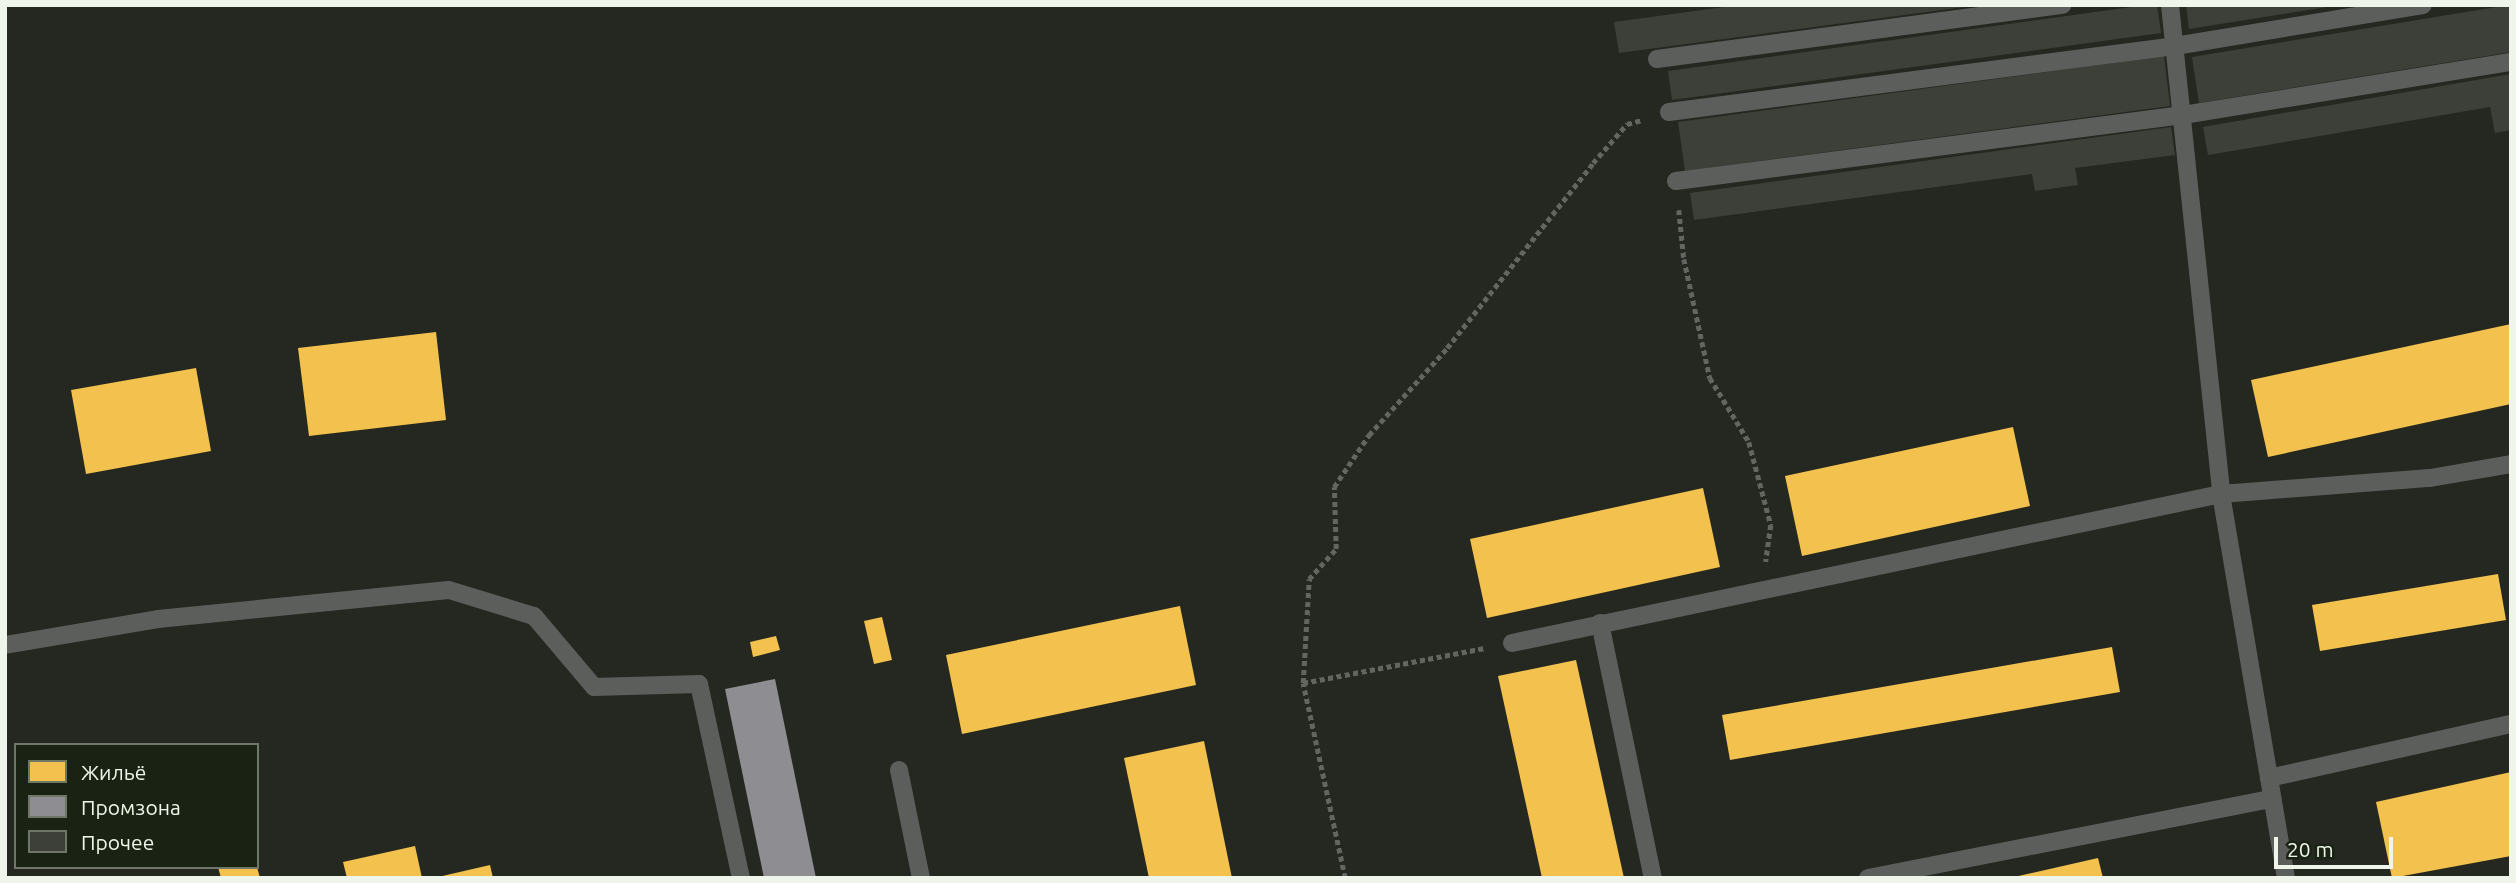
<!DOCTYPE html>
<meta charset="utf-8">
<style>
body{margin:0}
#map{position:relative;width:2516px;height:883px;overflow:hidden;background:#242820;font-family:Ubuntu,sans-serif}
div>[style]{position:absolute}
.homes>*{inset:0;background:#f2c14e}
.industry>*{inset:0;background:#8d8d92}
.building>*{inset:0;background:#3c4039}
.path>*{height:4.5px;margin-top:-2.25px;transform-origin:0;background:repeating-linear-gradient(90deg,#636561 0 5px,transparent 0 8.5px)}
.lane>*{height:18px;margin:-9px;padding:0 9px;transform-origin:9px;border-radius:9px;background:#5c5e5b}
span{translate:-50% -50%;white-space:nowrap;text-align:center;line-height:1.15;-webkit-text-stroke:7px #1a2313;paint-order:stroke}
.frame{position:absolute;inset:0;border:7px solid #eff5eb;pointer-events:none}
.legend{position:absolute;left:14px;top:743px;width:245px;height:126px;box-sizing:border-box;background:#1a2313;border:2px solid #6f7769;margin:0;padding:9px 12px;list-style:none;font-size:21px;color:#eff5eb}
.legend li{display:flex;align-items:center;gap:14px;height:35px}
.legend b{width:35px;border:2px solid #6f7769}
.scale{position:absolute;left:2274px;top:837px;width:119px;height:32px;box-sizing:border-box;border:4px solid #eff5eb;border-top:0;padding-left:9px;font-size:21px;line-height:24px;white-space:nowrap;color:#eff5eb;-webkit-text-stroke:5px #1a2313;paint-order:stroke}
</style>
<div id="map">
<div class="homes">
<i style="clip-path:polygon(2511px 324px,2511px 404px,2268px 457px,2251px 380px)"></i>
<i style="clip-path:polygon(436px 332px,446px 420px,309px 436px,298px 348px)"></i>
<i style="clip-path:polygon(196px 368px,211px 451px,86px 474px,71px 390px)"></i>
<i style="clip-path:polygon(2013px 427px,2030px 506px,1802px 556px,1785px 476px)"></i>
<i style="clip-path:polygon(1703px 488px,1720px 567px,1487px 618px,1470px 539px)"></i>
<i style="clip-path:polygon(2498px 574px,2506px 620px,2320px 651px,2312px 605px)"></i>
<i style="clip-path:polygon(1180px 606px,1196px 685px,962px 734px,946px 655px)"></i>
<i style="clip-path:polygon(882px 617px,892px 660px,874px 664px,864px 621px)"></i>
<i style="clip-path:polygon(776px 636px,780px 650px,753px 657px,750px 642px)"></i>
<i style="clip-path:polygon(2112px 647px,2120px 692px,1730px 760px,1722px 715px)"></i>
<i style="clip-path:polygon(1576px 660px,1624px 878px,1542px 878px,1498px 676px)"></i>
<i style="clip-path:polygon(1204px 741px,1232px 878px,1149px 878px,1124px 758px)"></i>
<i style="clip-path:polygon(2511px 772px,2511px 856px,2392px 878px,2376px 802px)"></i>
<i style="clip-path:polygon(415px 846px,422px 878px,347px 878px,343px 862px)"></i>
<i style="clip-path:polygon(2098px 858px,2103px 878px,2014px 878px,2014px 877px)"></i>
<i style="clip-path:polygon(490px 865px,493px 878px,438px 878px,438px 877px)"></i>
<i style="clip-path:polygon(218px 867px,257px 867px,260px 878px,221px 878px)"></i>
</div>
<div class="industry">
<i style="clip-path:polygon(775px 679px,816px 878px,764px 878px,725px 689px)"></i>
</div>
<div class="building">
<i style="clip-path:polygon(1739px 5px,1964px 5px,1964px 7px,1619px 53px,1614px 22px)"></i>
<i style="clip-path:polygon(2146px 5px,2157px 5px,2161px 33px,1672px 100px,1668px 71px)"></i>
<i style="clip-path:polygon(2186px 5px,2327px 5px,2327px 7px,2189px 29px)"></i>
<i style="clip-path:polygon(2509px 5px,2511px 52px,2199px 103px,2192px 57px)"></i>
<i style="clip-path:polygon(2164px 56px,2170px 106px,1685px 171px,1678px 122px)"></i>
<i style="clip-path:polygon(2511px 74px,2511px 130px,2495px 133px,2490px 107px,2208px 155px,2203px 127px)"></i>
<i style="clip-path:polygon(2171px 127px,2175px 155px,2075px 168px,2078px 185px,2035px 191px,2032px 174px,1694px 220px,1690px 193px)"></i>
</div>
<div class="path">
<i style="left:1679px;top:210px;width:49px;rotate:84.2deg"></i>
<i style="left:1684px;top:259px;width:122px;rotate:77.7deg"></i>
<i style="left:1710px;top:378px;width:75px;rotate:58.6deg"></i>
<i style="left:1749px;top:442px;width:86px;rotate:75.2deg"></i>
<i style="left:1771px;top:525px;width:37px;rotate:98deg"></i>
<i style="left:1303px;top:683px;width:185px;rotate:-10.9deg"></i>
<i style="left:1345px;top:878px;width:199px;rotate:-102.2deg"></i>
<i style="left:1303px;top:683px;width:104px;rotate:-86.7deg"></i>
<i style="left:1309px;top:579px;width:40px;rotate:-48deg"></i>
<i style="left:1336px;top:549px;width:62px;rotate:-91.8deg"></i>
<i style="left:1334px;top:487px;width:63px;rotate:-56.1deg"></i>
<i style="left:1369px;top:435px;width:117px;rotate:-48.1deg"></i>
<i style="left:1447px;top:348px;width:236px;rotate:-51.7deg"></i>
<i style="left:1593px;top:163px;width:52px;rotate:-48.9deg"></i>
<i style="left:1627px;top:124px;width:16px;rotate:-15deg"></i>
</div>
<div class="lane">
<i style="left:2170px;top:5px;width:492px;rotate:84deg"></i>
<i style="left:2221px;top:494px;width:389px;rotate:80.4deg"></i>
<i style="left:1657px;top:59px;width:409px;rotate:-7.6deg"></i>
<i style="left:1669px;top:112px;width:510px;rotate:-7.43deg"></i>
<i style="left:2175px;top:46px;width:251px;rotate:-9.4deg"></i>
<i style="left:1676px;top:181px;width:511px;rotate:-7.42deg"></i>
<i style="left:2183px;top:115px;width:332px;rotate:-9.2deg"></i>
<i style="left:1600px;top:623px;width:260px;rotate:78.3deg"></i>
<i style="left:1512px;top:643px;width:724px;rotate:-11.87deg"></i>
<i style="left:2221px;top:494px;width:210px;rotate:-4.4deg"></i>
<i style="left:2430px;top:478px;width:82px;rotate:-9.8deg"></i>
<i style="left:5px;top:645px;width:155px;rotate:-9.6deg"></i>
<i style="left:158px;top:619px;width:292px;rotate:-5.7deg"></i>
<i style="left:449px;top:590px;width:89px;rotate:17deg"></i>
<i style="left:534px;top:616px;width:93px;rotate:49.8deg"></i>
<i style="left:594px;top:687px;width:105px;rotate:-1.6deg"></i>
<i style="left:699px;top:684px;width:198px;rotate:77.8deg"></i>
<i style="left:899px;top:770px;width:110px;rotate:78.5deg"></i>
<i style="left:2269px;top:778px;width:248px;rotate:-12.6deg"></i>
<i style="left:1868px;top:878px;width:412px;rotate:-11.1deg"></i>
</div>
<div class="frame"></div>
<ul class="legend">
<li><b style="height:19px;background:#f2c14e"></b>Жильё</li>
<li><b style="height:19px;background:#8d8d92"></b>Промзона</li>
<li><b style="height:19px;background:#3c4039"></b>Прочее</li>
</ul>
<div class="scale">20 m</div>
</div>
